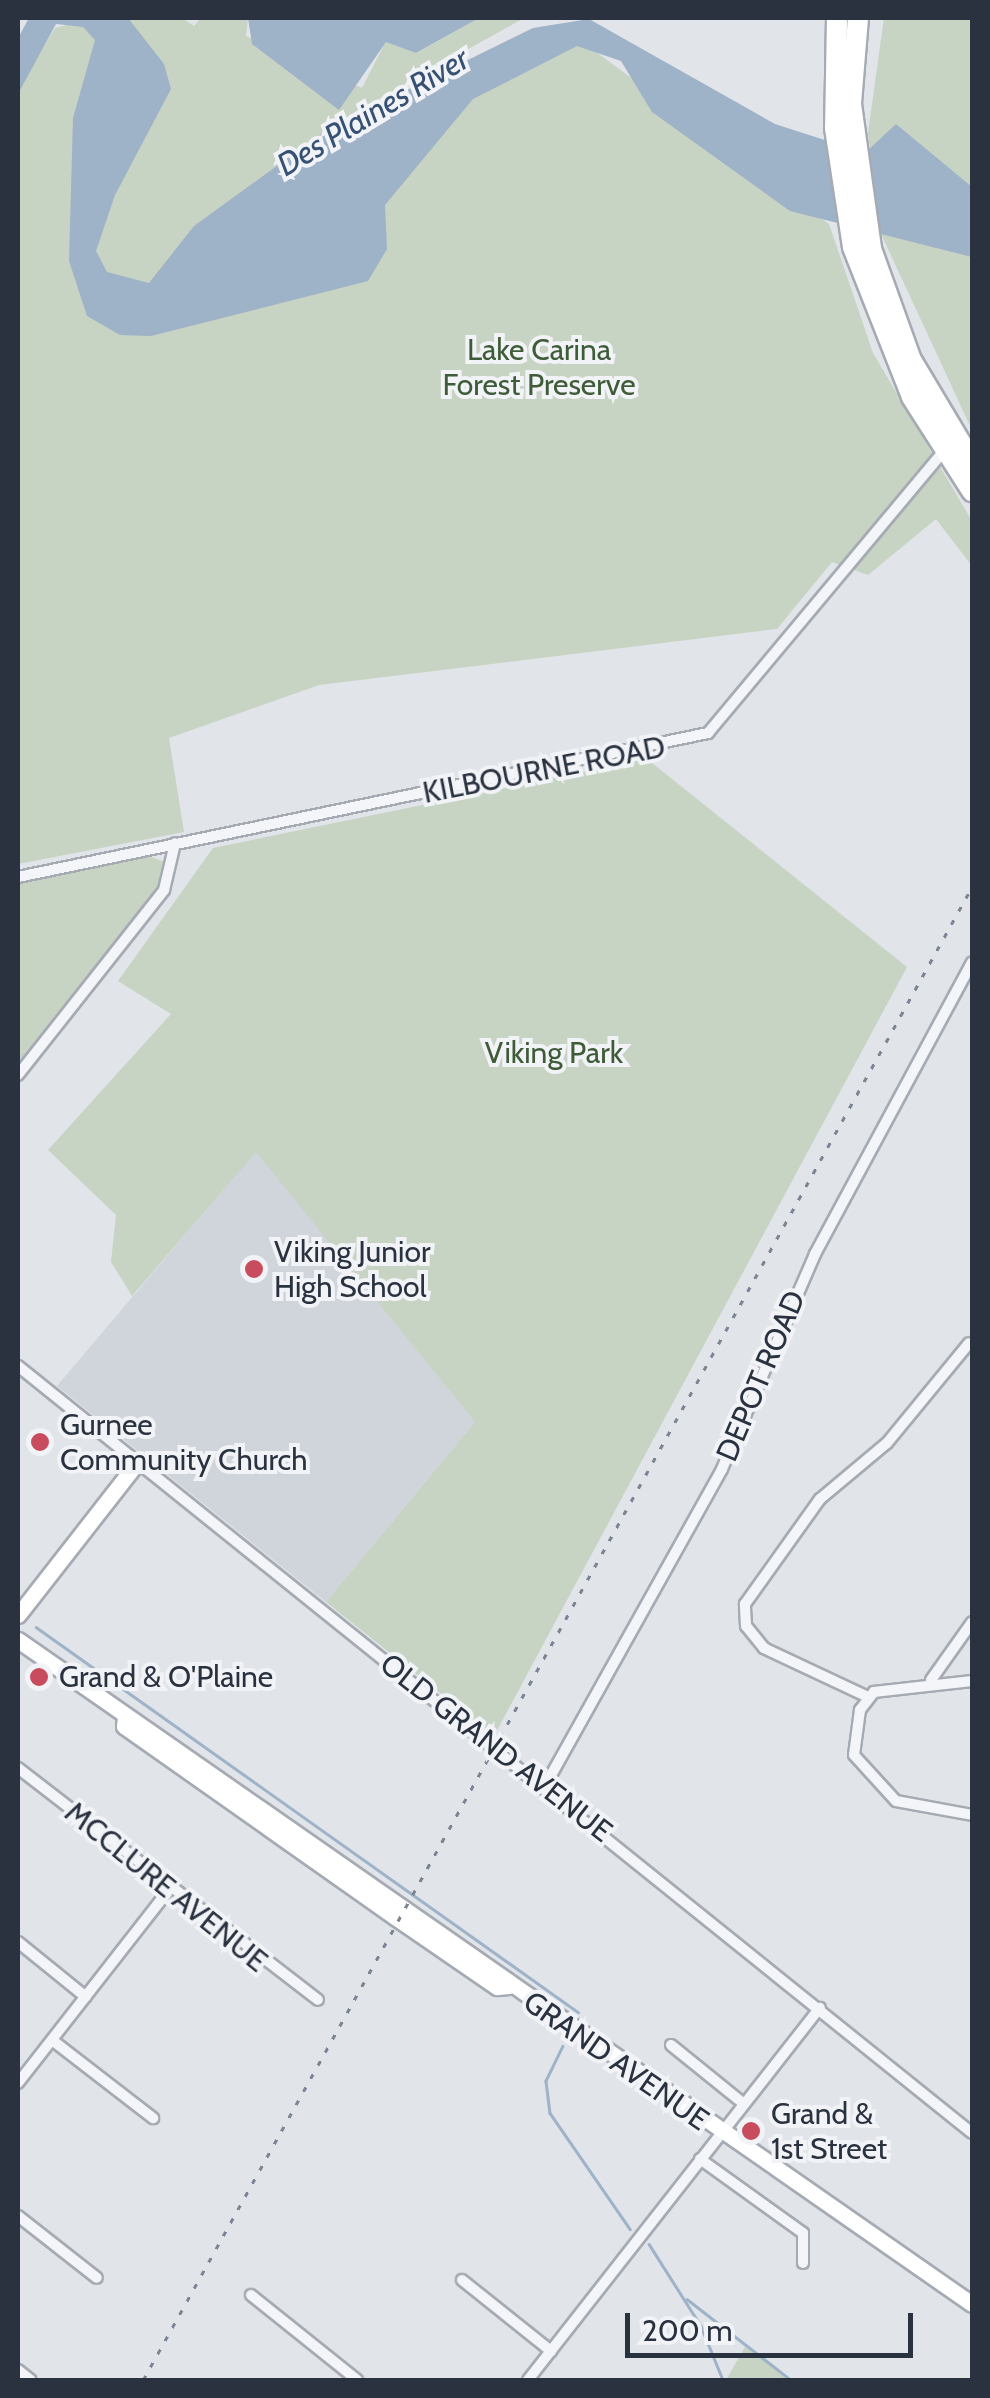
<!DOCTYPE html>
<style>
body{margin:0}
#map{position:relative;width:990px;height:2398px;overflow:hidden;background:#e1e4e9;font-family:Cabin,sans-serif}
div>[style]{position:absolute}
.built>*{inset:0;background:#d0d4db}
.green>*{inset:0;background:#c7d3c3}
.water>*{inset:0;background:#9eb2c8}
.stream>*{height:2.5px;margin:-1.25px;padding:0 1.25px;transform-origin:1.25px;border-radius:1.25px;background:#9eb2c8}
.roads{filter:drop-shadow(2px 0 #a6abb3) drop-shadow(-2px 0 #a6abb3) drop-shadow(0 2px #a6abb3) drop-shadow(0 -2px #a6abb3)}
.street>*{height:10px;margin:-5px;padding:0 5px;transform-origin:5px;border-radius:5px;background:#f4f5f8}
.secondary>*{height:15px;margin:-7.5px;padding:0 7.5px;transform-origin:7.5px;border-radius:7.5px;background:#fff}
.primary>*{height:15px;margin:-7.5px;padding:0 7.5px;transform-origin:7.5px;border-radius:7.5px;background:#fff}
.highway>*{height:20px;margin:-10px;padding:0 10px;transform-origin:10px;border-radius:10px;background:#fff}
.rail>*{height:2.5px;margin-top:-1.25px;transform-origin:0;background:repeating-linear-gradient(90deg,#7b8492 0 5px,transparent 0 15px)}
.dots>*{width:28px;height:28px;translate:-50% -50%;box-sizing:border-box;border:5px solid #f1f3f7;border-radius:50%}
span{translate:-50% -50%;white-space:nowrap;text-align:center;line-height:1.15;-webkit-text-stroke:8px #f1f3f7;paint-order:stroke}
.park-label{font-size:30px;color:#3f5c38}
.street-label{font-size:30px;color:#2a3240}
.poi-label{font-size:30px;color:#2a3240}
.left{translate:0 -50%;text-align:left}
.water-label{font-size:32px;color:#365173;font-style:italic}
.frame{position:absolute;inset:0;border:20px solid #2a3240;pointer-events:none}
.scale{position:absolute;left:625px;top:2313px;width:288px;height:45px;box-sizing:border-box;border:5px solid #2a3240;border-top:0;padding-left:12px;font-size:30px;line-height:35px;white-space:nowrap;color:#2a3240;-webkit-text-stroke:8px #f1f3f7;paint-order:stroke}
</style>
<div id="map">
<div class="built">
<i style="clip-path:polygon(256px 1151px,475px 1422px,326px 1602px,57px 1386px)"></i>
</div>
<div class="green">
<i style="clip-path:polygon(95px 18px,182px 18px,194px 26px,201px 18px,248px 18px,246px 36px,362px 88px,386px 41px,417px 53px,479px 18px,524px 18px,336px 123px,359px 137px,561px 26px,829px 224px,873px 353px,972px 521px,972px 566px,936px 519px,868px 575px,832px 562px,777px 629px,319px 685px,169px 738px,184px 832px,18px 864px,18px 90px,55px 28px)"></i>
<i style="clip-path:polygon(884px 18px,972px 18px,972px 430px,882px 236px,868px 133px)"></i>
<i style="clip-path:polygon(647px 759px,907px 967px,494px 1736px,326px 1602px,475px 1422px,256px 1152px,132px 1296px,111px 1262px,116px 1215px,48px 1150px,171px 1014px,118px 981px,213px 848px)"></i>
<i style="clip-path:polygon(147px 855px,164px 862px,164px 880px,18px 1065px,18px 882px)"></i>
<i style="clip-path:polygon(745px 2347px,791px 2380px,726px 2380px)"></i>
</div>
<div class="water">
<i style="clip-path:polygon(29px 18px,128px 18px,164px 64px,171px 89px,115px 195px,96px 251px,107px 272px,149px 283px,194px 226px,328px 129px,533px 28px,589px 19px,775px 124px,865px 153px,896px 124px,972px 187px,972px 257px,790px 211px,652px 112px,621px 61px,577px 46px,473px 99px,385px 205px,387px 249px,368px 281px,151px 336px,120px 335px,87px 316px,69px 261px,73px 118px,95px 40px,83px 27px,56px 24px,18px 94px,18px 38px)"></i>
<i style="clip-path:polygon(248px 18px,479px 18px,416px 53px,386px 42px,339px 110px,252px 44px)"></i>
</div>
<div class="stream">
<i style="left:36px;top:1627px;width:665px;rotate:35.39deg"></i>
<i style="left:563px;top:2046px;width:39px;rotate:116deg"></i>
<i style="left:546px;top:2081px;width:32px;rotate:83deg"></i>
<i style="left:550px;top:2113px;width:141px;rotate:55.4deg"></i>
<i style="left:649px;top:2244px;width:97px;rotate:57.6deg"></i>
<i style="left:701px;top:2326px;width:58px;rotate:67.8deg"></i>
<i style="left:687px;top:2299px;width:132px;rotate:37.9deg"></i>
</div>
<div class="roads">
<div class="street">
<i style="left:18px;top:877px;width:705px;rotate:-11.79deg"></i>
<i style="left:708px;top:733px;width:373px;rotate:-50.1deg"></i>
<i style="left:18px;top:1075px;width:236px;rotate:-51.7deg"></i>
<i style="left:164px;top:890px;width:48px;rotate:-76.8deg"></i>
<i style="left:18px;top:1366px;width:1224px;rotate:38.8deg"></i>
<i style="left:931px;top:1680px;width:71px;rotate:-54.7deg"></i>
<i style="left:972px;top:1681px;width:99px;rotate:173.6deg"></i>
<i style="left:874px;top:1692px;width:23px;rotate:128deg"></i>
<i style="left:860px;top:1710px;width:45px;rotate:97.6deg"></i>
<i style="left:854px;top:1755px;width:62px;rotate:47.6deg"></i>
<i style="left:896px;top:1801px;width:77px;rotate:10.4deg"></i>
<i style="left:868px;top:1697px;width:115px;rotate:-154.8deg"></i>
<i style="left:764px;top:1648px;width:28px;rotate:-129deg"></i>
<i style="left:746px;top:1626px;width:22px;rotate:-93deg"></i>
<i style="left:745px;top:1604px;width:129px;rotate:-54.5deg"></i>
<i style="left:820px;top:1499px;width:87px;rotate:-39.9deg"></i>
<i style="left:887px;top:1443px;width:129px;rotate:-50.6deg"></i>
<i style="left:18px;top:1768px;width:379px;rotate:37.7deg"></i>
<i style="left:545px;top:1786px;width:363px;rotate:-60.8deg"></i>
<i style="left:722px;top:1469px;width:234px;rotate:-66.6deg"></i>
<i style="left:815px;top:1254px;width:331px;rotate:-61.7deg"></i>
<i style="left:18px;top:1942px;width:87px;rotate:39deg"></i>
<i style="left:52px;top:2040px;width:128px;rotate:37.7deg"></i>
<i style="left:671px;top:2045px;width:94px;rotate:38.9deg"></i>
<i style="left:18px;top:2083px;width:245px;rotate:-52deg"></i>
<i style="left:700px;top:2159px;width:127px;rotate:35.7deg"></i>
<i style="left:803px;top:2233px;width:30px;rotate:90deg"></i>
<i style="left:18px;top:2216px;width:100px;rotate:38.1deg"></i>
<i style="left:462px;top:2280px;width:114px;rotate:38.6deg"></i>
<i style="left:251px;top:2295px;width:136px;rotate:38.7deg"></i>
<i style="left:18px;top:2370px;width:16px;rotate:38deg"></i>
<i style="left:528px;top:2380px;width:473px;rotate:-51.9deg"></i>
</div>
<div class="secondary">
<i style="left:18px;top:1615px;width:192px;rotate:-52deg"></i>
</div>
<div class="primary">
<i style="left:18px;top:1640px;width:1162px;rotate:34.84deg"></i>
<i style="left:125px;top:1717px;width:9px;rotate:96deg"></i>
<i style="left:124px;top:1726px;width:332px;rotate:35.2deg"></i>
<i style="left:395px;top:1917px;width:124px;rotate:34.5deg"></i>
<i style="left:497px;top:1987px;width:12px;rotate:-5deg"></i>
</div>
<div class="highway">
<i style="left:837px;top:18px;width:110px;rotate:91deg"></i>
<i style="left:835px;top:128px;width:120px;rotate:81.4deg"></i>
<i style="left:853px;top:247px;width:161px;rotate:68.5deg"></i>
<i style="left:912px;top:397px;width:112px;rotate:57.4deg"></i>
<i style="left:858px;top:18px;width:86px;rotate:94.7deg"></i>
<i style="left:851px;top:104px;width:146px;rotate:82.1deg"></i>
<i style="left:871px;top:249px;width:118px;rotate:70.2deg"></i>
<i style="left:911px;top:360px;width:119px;rotate:59.1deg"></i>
</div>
</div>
<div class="rail">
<i style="left:143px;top:2380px;width:1708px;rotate:-60.96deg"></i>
</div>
<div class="dots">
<i style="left:254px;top:1269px;background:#c94c5e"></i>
<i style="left:40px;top:1442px;background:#c94c5e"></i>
<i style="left:39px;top:1677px;background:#c94c5e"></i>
<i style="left:751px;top:2131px;background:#c94c5e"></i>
</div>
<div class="park-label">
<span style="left:539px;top:367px">Lake Carina<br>Forest Preserve</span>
<span style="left:554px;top:1053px">Viking Park</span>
</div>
<div class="street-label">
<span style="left:544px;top:770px;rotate:-11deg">KILBOURNE ROAD</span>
<span style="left:761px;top:1376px;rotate:-67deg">DEPOT ROAD</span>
<span style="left:496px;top:1748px;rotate:38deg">OLD GRAND AVENUE</span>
<span style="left:166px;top:1887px;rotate:39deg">MCCLURE AVENUE</span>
<span style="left:616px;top:2061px;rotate:35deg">GRAND AVENUE</span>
</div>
<div class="poi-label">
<span class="left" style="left:274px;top:1269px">Viking Junior<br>High School</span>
<span class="left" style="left:60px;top:1442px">Gurnee<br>Community Church</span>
<span class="left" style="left:59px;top:1677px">Grand &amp; O'Plaine</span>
<span class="left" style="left:771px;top:2131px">Grand &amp;<br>1st Street</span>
</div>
<div class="water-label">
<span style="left:373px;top:112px;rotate:-31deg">Des Plaines River</span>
</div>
<div class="frame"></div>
<div class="scale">200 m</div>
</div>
